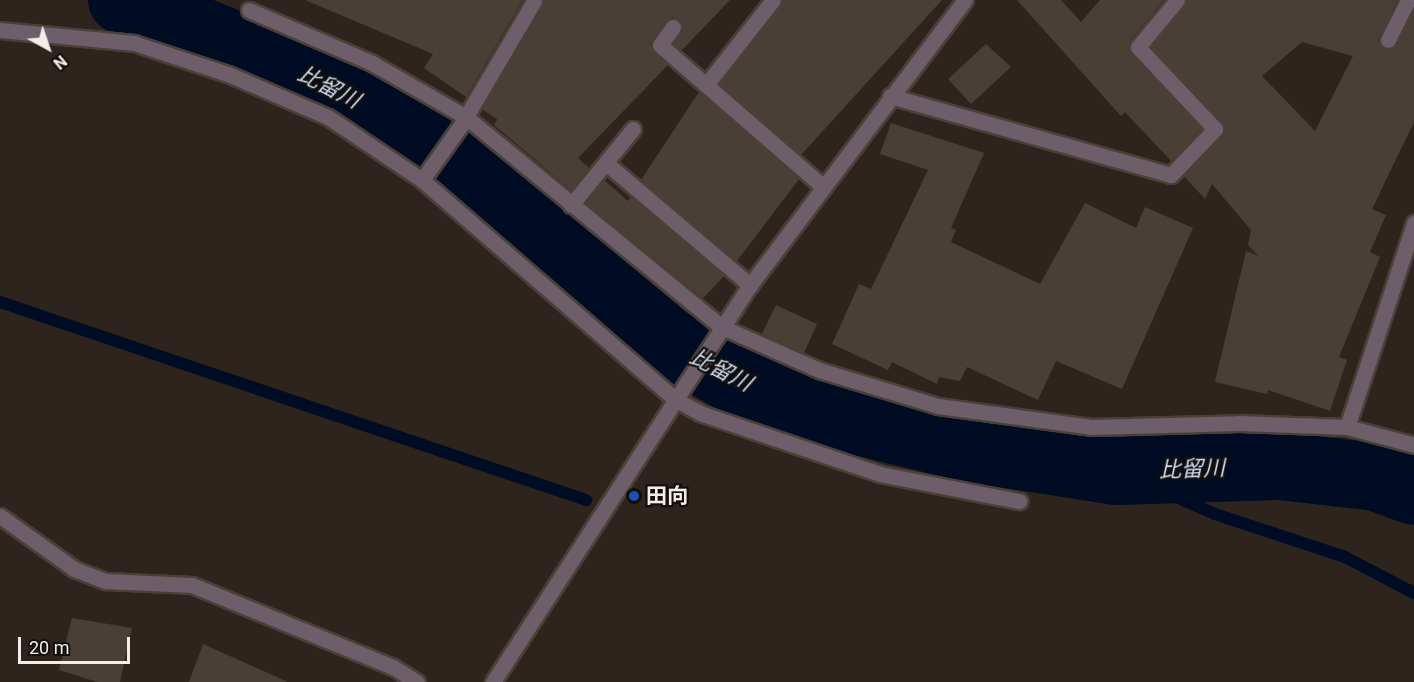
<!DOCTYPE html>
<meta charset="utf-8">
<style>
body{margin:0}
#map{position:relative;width:1414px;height:682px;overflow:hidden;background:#2d251d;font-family:Roboto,"Noto Sans JP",sans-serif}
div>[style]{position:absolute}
.stream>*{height:12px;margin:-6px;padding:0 6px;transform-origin:6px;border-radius:6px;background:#000c24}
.river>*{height:68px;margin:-34px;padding:0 34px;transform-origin:34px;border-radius:34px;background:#000c24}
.building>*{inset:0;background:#484037}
.roads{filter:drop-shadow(2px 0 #494139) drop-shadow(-2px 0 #494139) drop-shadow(0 2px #494139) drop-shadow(0 -2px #494139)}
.minor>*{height:15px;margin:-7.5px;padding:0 7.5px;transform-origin:7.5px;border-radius:7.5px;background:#6d5e6a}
.dots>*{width:16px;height:16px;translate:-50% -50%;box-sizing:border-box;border:3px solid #120f0b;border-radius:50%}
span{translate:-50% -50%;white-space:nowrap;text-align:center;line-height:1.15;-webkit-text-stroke:4.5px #120f0b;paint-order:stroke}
.poi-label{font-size:21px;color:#f2ede8;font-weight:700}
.left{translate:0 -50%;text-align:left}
.water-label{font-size:22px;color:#ccdef4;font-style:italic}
.north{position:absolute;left:18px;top:18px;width:60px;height:60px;-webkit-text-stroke:4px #120f0b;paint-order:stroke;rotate:140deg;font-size:16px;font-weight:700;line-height:24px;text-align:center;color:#f2ede8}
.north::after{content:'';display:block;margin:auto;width:21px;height:27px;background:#f2ede8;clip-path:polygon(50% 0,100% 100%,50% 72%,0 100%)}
.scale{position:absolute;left:18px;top:637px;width:112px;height:27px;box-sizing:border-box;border:3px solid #f2ede8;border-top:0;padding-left:8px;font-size:18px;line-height:21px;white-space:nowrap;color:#f2ede8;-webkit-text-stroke:4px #120f0b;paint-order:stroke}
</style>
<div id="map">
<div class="stream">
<i style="left:0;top:302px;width:619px;rotate:18.67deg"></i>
<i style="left:1117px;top:471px;width:107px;rotate:23.7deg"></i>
<i style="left:1215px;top:514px;width:137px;rotate:18.3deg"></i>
<i style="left:1345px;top:557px;width:78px;rotate:27.6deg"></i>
</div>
<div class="river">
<i style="left:122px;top:0;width:232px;rotate:21.8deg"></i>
<i style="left:337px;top:86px;width:159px;rotate:33.5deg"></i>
<i style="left:470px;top:174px;width:260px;rotate:40.2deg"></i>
<i style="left:669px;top:342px;width:80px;rotate:30.1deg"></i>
<i style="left:738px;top:382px;width:109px;rotate:18.8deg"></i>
<i style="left:841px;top:417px;width:131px;rotate:13.7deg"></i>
<i style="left:968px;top:448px;width:151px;rotate:8.8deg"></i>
<i style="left:1117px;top:471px;width:163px;rotate:-1.8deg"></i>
<i style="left:1280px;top:466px;width:97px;rotate:6.5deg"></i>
<i style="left:1376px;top:477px;width:40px;rotate:20.2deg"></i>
</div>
<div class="building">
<i style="clip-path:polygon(305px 0,523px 0,466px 97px,424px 68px,433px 54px)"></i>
<i style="clip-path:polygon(544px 0,730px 0,681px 51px,673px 43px,682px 23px,673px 17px,665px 21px,650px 44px,668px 65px,578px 158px,589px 168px,571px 190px,494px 125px,497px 119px,482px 109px)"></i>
<i style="clip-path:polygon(783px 0,942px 0,801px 155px,719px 84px)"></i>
<i style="clip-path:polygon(1017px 0,1061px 0,1081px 22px,1100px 0,1164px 0,1130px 41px,1129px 50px,1202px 129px,1171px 161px,1125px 112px,1121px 116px)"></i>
<i style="clip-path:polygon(evenodd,1187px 0,1397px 0,1378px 40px,1388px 50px,1397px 44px,1414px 10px,1414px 122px,1372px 209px,1386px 215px,1370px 252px,1380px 257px,1339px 357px,1347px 360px,1330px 411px,1268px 390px,1267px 394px,1215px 382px,1246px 251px,1258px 256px,1248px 245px,1251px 230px,1212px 184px,1205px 199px,1184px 176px,1225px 131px,1222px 122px,1151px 47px,1187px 0,1302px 42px,1353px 56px,1315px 131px,1262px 76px,1302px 42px)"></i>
<i style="clip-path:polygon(986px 44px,1011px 67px,971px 104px,948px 79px)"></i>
<i style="clip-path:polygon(699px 92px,799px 179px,737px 261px,641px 180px)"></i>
<i style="clip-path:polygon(891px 123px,984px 153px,951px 228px,956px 230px,951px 242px,1040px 284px,1085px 203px,1136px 228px,1145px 207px,1193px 228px,1122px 389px,1056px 361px,1038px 400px,967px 367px,960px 381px,939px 377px,937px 384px,892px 362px,888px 370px,832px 344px,859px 284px,871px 289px,928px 170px,880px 154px)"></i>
<i style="clip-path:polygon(604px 180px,628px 201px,631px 197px,724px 276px,703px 298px,586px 203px)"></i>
<i style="clip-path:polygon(776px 305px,817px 324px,804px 353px,762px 334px)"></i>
<i style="clip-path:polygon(72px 618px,132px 628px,120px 682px,97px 682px,59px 670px)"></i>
<i style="clip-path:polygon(203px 644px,288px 682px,189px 682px)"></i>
</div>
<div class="roads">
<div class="minor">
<i style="left:249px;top:10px;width:134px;rotate:23.3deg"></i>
<i style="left:372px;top:63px;width:108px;rotate:29.9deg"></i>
<i style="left:466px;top:117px;width:331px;rotate:39.4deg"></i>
<i style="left:722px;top:327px;width:106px;rotate:23.9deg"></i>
<i style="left:819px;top:370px;width:124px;rotate:16.8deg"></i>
<i style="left:938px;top:406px;width:154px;rotate:7.8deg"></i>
<i style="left:1091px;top:427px;width:148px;rotate:-1.5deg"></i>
<i style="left:1239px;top:423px;width:108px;rotate:2.1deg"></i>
<i style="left:1347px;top:427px;width:69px;rotate:15deg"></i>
<i style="left:673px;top:27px;width:22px;rotate:126deg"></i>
<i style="left:660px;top:45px;width:213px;rotate:41deg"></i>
<i style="left:0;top:30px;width:135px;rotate:5.5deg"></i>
<i style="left:134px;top:43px;width:99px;rotate:18.3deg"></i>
<i style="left:228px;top:74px;width:109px;rotate:23.3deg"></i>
<i style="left:328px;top:117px;width:113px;rotate:33.8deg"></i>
<i style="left:422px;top:180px;width:336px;rotate:40.9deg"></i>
<i style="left:676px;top:400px;width:27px;rotate:28deg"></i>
<i style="left:700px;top:413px;width:190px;rotate:18.7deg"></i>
<i style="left:880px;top:474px;width:142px;rotate:11deg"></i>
<i style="left:1388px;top:40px;width:45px;rotate:-63.4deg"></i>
<i style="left:706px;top:85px;width:108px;rotate:-51.8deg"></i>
<i style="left:890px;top:96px;width:292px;rotate:15.7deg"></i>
<i style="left:1171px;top:175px;width:64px;rotate:-46.3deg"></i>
<i style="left:1215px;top:129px;width:112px;rotate:-133.2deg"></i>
<i style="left:1138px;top:47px;width:61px;rotate:-50.3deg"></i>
<i style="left:606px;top:163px;width:189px;rotate:40.3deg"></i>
<i style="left:422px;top:180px;width:67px;rotate:-54.7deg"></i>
<i style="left:461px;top:125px;width:144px;rotate:-59.5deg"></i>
<i style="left:571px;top:205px;width:98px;rotate:-50.8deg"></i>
<i style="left:1347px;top:427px;width:215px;rotate:-71.8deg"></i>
<i style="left:0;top:516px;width:91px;rotate:35.6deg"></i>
<i style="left:74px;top:569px;width:34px;rotate:21deg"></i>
<i style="left:106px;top:581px;width:86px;rotate:2.7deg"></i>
<i style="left:192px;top:585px;width:217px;rotate:22.2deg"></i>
<i style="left:393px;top:667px;width:28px;rotate:32deg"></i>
<i style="left:493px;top:682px;width:473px;rotate:-57.1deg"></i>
<i style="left:750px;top:285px;width:357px;rotate:-53deg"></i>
</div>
</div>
<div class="dots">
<i style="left:634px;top:496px;background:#1a4fb4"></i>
</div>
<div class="poi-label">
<span class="left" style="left:646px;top:496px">田向</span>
</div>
<div class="water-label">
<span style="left:329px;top:87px;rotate:27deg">比留川</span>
<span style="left:721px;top:370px;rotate:27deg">比留川</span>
<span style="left:1192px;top:469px;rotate:-2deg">比留川</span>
</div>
<div class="north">N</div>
<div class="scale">20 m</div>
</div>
